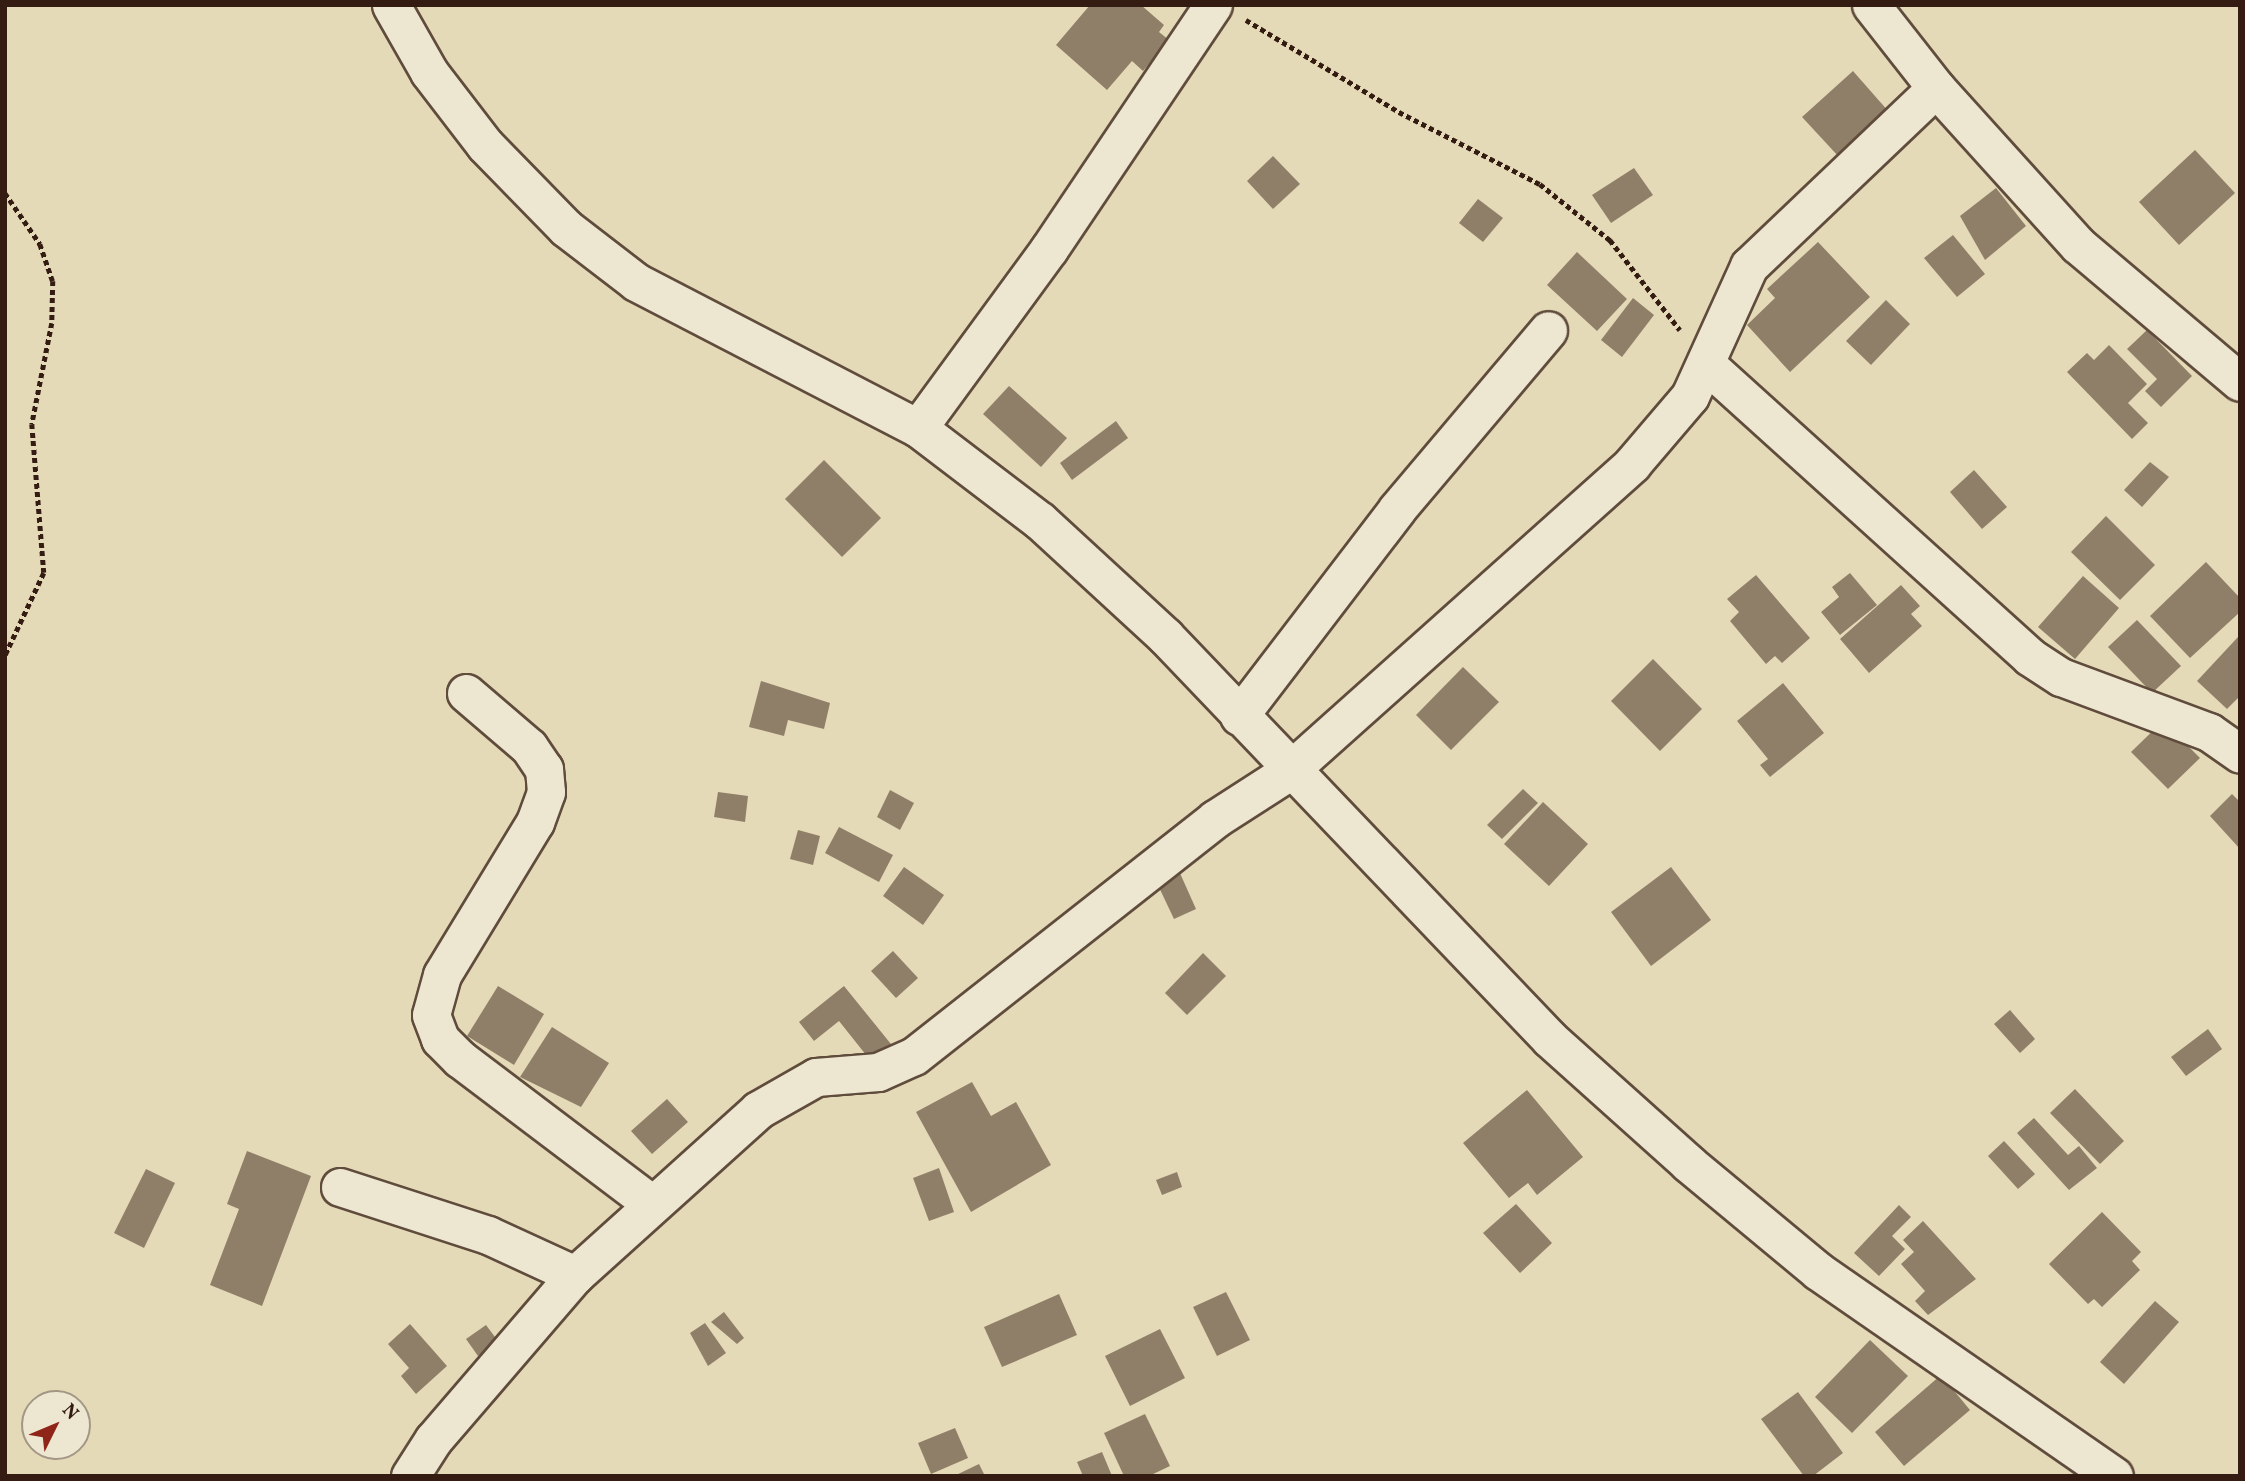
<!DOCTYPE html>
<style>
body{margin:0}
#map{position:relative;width:2245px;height:1481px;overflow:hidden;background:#e4dab8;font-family:Vollkorn,serif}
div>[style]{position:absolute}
.building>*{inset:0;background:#907f68}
.path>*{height:4.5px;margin-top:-2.25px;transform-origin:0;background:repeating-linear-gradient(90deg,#341c12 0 5px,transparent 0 8.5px)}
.roads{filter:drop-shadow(2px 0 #604c3c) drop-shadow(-2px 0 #604c3c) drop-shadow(0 2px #604c3c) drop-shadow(0 -2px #604c3c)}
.minor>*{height:37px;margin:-18.5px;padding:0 18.5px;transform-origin:18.5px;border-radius:18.5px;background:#ede7d1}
span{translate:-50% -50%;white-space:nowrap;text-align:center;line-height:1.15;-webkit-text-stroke:6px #ede7d1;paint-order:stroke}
.frame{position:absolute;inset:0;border:7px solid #341c12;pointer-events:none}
.north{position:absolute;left:21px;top:1390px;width:70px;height:70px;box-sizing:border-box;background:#ede7d1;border:2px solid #a39685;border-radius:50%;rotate:47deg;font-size:19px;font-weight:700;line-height:28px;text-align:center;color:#341c12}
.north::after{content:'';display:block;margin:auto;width:24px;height:32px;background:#8f2418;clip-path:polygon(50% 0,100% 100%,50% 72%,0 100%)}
</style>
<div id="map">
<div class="building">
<i style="clip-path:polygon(1090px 5px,1141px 5px,1164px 25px,1159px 32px,1169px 40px,1143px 71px,1132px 61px,1107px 90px,1056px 45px)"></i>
<i style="clip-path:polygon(1853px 71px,1889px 112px,1839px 157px,1802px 117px)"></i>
<i style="clip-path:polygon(2195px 150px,2235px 193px,2179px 245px,2139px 202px)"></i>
<i style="clip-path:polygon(1273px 156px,1300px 184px,1273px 209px,1247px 181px)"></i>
<i style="clip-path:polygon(1634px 168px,1653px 195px,1611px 223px,1592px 195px)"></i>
<i style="clip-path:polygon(1996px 188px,2026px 226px,1985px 260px,1960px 216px)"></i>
<i style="clip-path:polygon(1478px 199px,1503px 218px,1483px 242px,1459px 223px)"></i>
<i style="clip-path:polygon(1953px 235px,1985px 274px,1957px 297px,1924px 258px)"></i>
<i style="clip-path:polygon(1818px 242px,1870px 297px,1790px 372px,1747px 325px,1775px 298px,1767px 289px)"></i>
<i style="clip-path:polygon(1577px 252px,1627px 299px,1597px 331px,1547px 285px)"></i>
<i style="clip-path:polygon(1633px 298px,1654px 315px,1622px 357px,1601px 340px)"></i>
<i style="clip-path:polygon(1886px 300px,1910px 324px,1871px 365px,1846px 341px)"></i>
<i style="clip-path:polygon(2147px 330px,2192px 376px,2161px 407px,2145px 391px,2157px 379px,2127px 349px)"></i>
<i style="clip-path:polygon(2109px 345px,2147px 384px,2128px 403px,2148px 423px,2132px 439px,2067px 372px,2087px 353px,2094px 360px)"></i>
<i style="clip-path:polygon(1009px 386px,1067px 438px,1041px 467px,983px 414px)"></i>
<i style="clip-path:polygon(1116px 421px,1128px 438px,1072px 480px,1060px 463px)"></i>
<i style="clip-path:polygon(824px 460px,881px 518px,842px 557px,785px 499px)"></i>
<i style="clip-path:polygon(2150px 462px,2169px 477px,2142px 507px,2124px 490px)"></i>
<i style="clip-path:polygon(1974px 470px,2007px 507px,1982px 529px,1950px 492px)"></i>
<i style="clip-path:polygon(2106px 516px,2155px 565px,2120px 600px,2071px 552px)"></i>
<i style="clip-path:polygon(2206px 562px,2240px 598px,2240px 612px,2190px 658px,2150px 616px)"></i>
<i style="clip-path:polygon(1850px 573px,1877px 605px,1840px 635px,1821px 612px,1839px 597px,1832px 587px)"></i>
<i style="clip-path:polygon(1756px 575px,1810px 638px,1782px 663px,1775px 656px,1766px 664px,1730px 621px,1739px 612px,1727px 599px)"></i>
<i style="clip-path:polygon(2083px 576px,2119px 608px,2075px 659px,2038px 627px)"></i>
<i style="clip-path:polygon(1901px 585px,1920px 606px,1911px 614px,1922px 626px,1869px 673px,1840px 639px)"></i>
<i style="clip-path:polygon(2137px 620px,2181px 666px,2152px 693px,2108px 647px)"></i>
<i style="clip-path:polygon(2238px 637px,2240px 696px,2227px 709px,2197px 681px)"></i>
<i style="clip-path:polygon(1653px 659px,1702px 709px,1660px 751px,1611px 701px)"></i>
<i style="clip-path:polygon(1463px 667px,1499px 702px,1451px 750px,1416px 715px)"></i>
<i style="clip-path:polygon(761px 681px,830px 703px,824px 729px,788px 720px,784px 736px,749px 727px)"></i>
<i style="clip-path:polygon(1783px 683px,1824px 733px,1770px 777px,1760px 765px,1768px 759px,1737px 721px)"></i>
<i style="clip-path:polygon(2163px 721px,2200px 758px,2168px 789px,2131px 752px)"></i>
<i style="clip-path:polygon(1523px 789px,1538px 803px,1502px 839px,1487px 825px)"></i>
<i style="clip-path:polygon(890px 790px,914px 803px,900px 830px,877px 817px)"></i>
<i style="clip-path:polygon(718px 792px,748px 796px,745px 822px,714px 817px)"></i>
<i style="clip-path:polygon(2232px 794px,2240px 802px,2240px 849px,2210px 816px)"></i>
<i style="clip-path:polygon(1543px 802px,1588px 844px,1549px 886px,1504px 844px)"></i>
<i style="clip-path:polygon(839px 827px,893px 855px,879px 882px,825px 853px)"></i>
<i style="clip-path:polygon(798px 830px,820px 836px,813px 865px,790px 859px)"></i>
<i style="clip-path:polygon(904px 867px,944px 895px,923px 925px,883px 896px)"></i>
<i style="clip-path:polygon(1671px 867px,1711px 920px,1651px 966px,1611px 912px)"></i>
<i style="clip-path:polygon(1179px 871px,1196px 909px,1174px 919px,1156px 881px)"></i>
<i style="clip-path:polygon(893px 951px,918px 978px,896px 998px,871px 971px)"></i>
<i style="clip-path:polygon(1203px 953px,1226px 976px,1187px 1015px,1165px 993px)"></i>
<i style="clip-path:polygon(498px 986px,544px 1014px,514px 1065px,467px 1036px)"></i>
<i style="clip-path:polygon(844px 986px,895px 1049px,874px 1065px,839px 1021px,814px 1041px,799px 1022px)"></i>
<i style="clip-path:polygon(2010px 1010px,2035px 1039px,2020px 1053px,1994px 1024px)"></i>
<i style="clip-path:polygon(552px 1027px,609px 1063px,581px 1107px,520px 1077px)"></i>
<i style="clip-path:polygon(2208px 1029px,2222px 1049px,2186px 1076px,2171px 1057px)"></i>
<i style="clip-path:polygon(972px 1082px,991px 1116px,1016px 1102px,1051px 1165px,971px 1212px,916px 1112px)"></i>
<i style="clip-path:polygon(2075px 1089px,2124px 1141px,2100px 1164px,2050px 1113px)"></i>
<i style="clip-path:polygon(1527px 1090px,1583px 1157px,1537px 1195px,1528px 1183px,1509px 1198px,1463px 1143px)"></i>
<i style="clip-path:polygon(667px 1099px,688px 1122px,652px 1154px,631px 1131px)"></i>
<i style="clip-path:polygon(2034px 1118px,2068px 1155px,2079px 1146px,2097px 1168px,2069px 1190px,2017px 1133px)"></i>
<i style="clip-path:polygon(2004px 1141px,2035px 1174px,2018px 1189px,1988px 1156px)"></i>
<i style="clip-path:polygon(247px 1151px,311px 1176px,262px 1306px,210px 1285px,239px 1209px,227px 1204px)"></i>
<i style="clip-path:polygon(939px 1168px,954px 1212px,929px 1221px,913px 1178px)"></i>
<i style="clip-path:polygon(146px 1169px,175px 1183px,144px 1248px,114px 1233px)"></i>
<i style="clip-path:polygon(1177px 1172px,1182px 1187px,1162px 1195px,1156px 1180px)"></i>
<i style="clip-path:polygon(1516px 1204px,1552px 1243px,1520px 1273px,1483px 1233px)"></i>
<i style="clip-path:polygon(1899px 1205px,1911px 1217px,1892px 1236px,1905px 1249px,1879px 1276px,1854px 1253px)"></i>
<i style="clip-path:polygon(2102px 1212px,2141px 1252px,2132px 1261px,2140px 1270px,2102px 1307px,2094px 1299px,2088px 1304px,2049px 1264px)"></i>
<i style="clip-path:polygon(1923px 1221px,1976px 1279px,1928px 1315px,1915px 1301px,1925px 1291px,1901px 1264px,1914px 1252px,1903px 1240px)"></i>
<i style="clip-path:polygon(1226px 1292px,1250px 1340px,1217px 1356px,1193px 1307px)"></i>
<i style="clip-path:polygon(1059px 1294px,1077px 1335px,1002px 1367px,984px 1327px)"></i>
<i style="clip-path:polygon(2155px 1301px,2179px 1322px,2124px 1384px,2100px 1362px)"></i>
<i style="clip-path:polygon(724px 1312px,744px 1338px,737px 1344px,711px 1322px)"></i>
<i style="clip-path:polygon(705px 1323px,726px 1353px,708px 1366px,690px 1333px)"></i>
<i style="clip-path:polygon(410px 1324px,447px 1366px,416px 1394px,401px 1376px,409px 1368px,388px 1344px)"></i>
<i style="clip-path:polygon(486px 1325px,498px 1341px,478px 1356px,466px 1339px)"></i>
<i style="clip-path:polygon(1160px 1329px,1185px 1378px,1130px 1406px,1105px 1356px)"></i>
<i style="clip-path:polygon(1870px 1340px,1908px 1376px,1852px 1433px,1815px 1397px)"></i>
<i style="clip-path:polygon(1941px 1375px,1970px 1410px,1904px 1466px,1875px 1432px)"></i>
<i style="clip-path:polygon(1798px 1392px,1843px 1453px,1813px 1476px,1804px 1476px,1761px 1419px)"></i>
<i style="clip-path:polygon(1145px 1414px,1170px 1466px,1149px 1476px,1124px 1476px,1104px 1433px)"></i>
<i style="clip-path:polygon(955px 1428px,968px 1458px,931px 1474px,918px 1443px)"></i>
<i style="clip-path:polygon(1102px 1452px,1112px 1476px,1083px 1476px,1077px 1462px)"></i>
<i style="clip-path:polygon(979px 1464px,985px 1476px,954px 1476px)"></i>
</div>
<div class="path">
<i style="left:1246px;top:20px;width:179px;rotate:31deg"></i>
<i style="left:1399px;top:112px;width:158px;rotate:27.1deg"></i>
<i style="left:1540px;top:184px;width:90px;rotate:38.7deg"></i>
<i style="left:1610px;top:240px;width:114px;rotate:52.1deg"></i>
<i style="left:5px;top:193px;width:62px;rotate:55.5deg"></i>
<i style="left:40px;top:244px;width:39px;rotate:71deg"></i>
<i style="left:53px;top:281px;width:42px;rotate:91.4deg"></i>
<i style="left:52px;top:323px;width:103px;rotate:101.2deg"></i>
<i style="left:32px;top:424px;width:149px;rotate:85.4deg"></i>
<i style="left:44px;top:573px;width:92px;rotate:115.2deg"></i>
</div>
<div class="roads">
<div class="minor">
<i style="left:391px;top:5px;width:77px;rotate:60.4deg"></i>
<i style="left:429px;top:72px;width:92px;rotate:52.5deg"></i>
<i style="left:485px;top:145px;width:116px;rotate:45.7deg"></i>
<i style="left:566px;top:228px;width:88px;rotate:37.6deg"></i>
<i style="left:636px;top:282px;width:318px;rotate:27.4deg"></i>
<i style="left:918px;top:428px;width:153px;rotate:37.3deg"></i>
<i style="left:1040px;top:521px;width:170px;rotate:42.6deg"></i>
<i style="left:1165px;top:636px;width:557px;rotate:46.31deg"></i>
<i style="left:1550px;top:1039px;width:186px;rotate:41.9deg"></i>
<i style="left:1688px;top:1163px;width:169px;rotate:39.7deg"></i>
<i style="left:1818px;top:1271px;width:360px;rotate:34.7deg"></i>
<i style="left:1871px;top:5px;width:105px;rotate:51.9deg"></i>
<i style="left:1936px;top:88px;width:212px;rotate:47.9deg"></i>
<i style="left:2078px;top:245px;width:212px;rotate:40.2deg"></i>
<i style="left:1707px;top:365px;width:435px;rotate:42.1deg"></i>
<i style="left:2030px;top:657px;width:37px;rotate:33deg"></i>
<i style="left:2061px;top:677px;width:158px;rotate:20.4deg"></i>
<i style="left:2209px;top:732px;width:38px;rotate:35deg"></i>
<i style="left:918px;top:428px;width:222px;rotate:-53.8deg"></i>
<i style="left:1049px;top:249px;width:294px;rotate:-56.1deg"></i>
<i style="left:466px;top:693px;width:83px;rotate:40.6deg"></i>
<i style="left:529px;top:747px;width:27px;rotate:56deg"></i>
<i style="left:544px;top:769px;width:23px;rotate:85deg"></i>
<i style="left:546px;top:792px;width:32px;rotate:110deg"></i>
<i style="left:535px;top:822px;width:179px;rotate:121.3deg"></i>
<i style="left:442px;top:975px;width:41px;rotate:105.4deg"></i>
<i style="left:431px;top:1015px;width:26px;rotate:69deg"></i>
<i style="left:440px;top:1039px;width:28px;rotate:45deg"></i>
<i style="left:460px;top:1059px;width:237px;rotate:37.1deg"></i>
<i style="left:1239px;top:716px;width:260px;rotate:-52.6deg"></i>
<i style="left:1397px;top:509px;width:234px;rotate:-49.8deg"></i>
<i style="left:340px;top:1187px;width:156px;rotate:18deg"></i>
<i style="left:488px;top:1235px;width:96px;rotate:24.7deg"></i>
<i style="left:410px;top:1476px;width:43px;rotate:-57.4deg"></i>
<i style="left:433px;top:1440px;width:218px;rotate:-49.3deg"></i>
<i style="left:575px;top:1275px;width:246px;rotate:-42deg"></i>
<i style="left:758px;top:1110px;width:67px;rotate:-29.6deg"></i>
<i style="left:816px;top:1077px;width:62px;rotate:-4.6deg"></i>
<i style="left:878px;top:1072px;width:39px;rotate:-24deg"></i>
<i style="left:914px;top:1056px;width:383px;rotate:-38.2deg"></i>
<i style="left:1215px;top:819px;width:87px;rotate:-32.8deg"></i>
<i style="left:1288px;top:772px;width:462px;rotate:-41.8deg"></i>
<i style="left:1632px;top:464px;width:89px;rotate:-49.5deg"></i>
<i style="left:1690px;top:396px;width:143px;rotate:-65.6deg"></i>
<i style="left:1749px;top:266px;width:258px;rotate:-43.6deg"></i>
</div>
</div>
<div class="frame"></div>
<div class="north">N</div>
</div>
